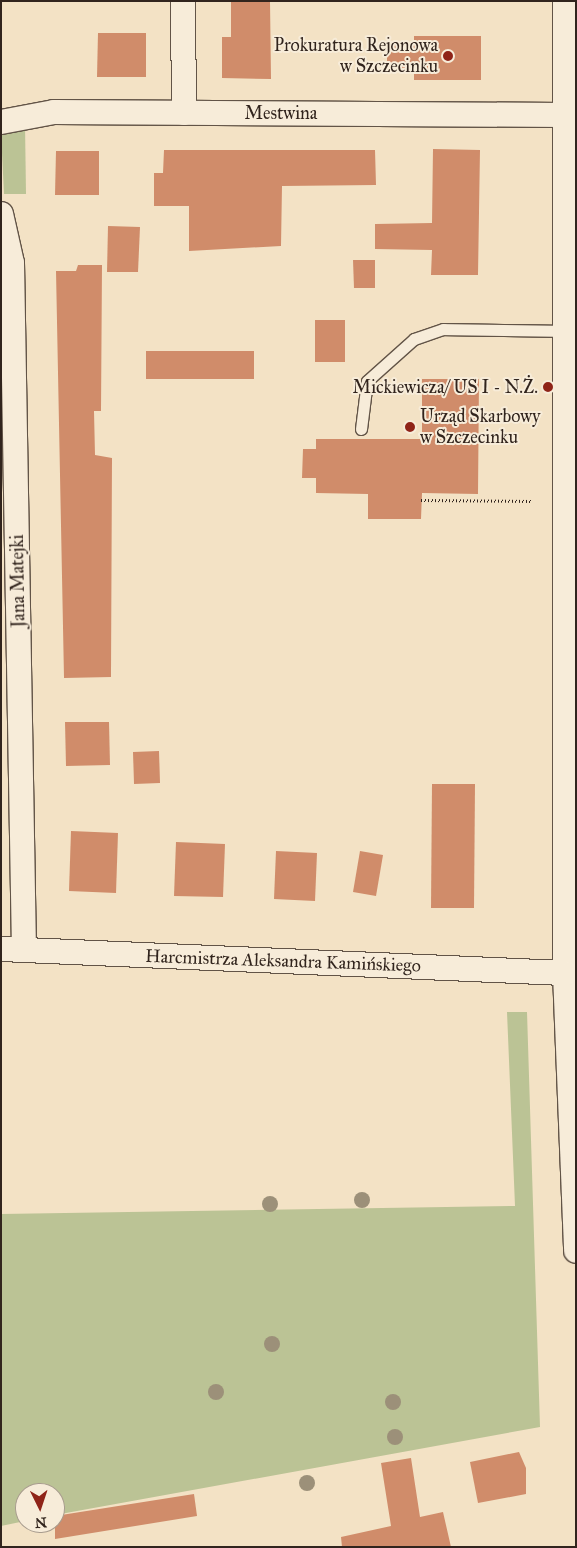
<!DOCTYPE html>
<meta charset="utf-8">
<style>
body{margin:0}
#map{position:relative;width:577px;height:1548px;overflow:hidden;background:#f3e2c5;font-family:"IM FELL Great Primer",serif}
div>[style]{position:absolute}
.green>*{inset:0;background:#bbc395}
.building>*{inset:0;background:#d08c6a}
.path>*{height:3px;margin-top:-1.5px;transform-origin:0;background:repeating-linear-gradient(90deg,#31241d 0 1px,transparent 0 3.5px)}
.roads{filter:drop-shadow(1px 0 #625447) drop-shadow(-1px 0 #625447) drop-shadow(0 1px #625447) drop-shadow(0 -1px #625447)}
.service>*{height:11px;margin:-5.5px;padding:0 5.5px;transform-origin:5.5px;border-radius:5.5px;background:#f7ecd9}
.minor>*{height:24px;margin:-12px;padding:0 12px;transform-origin:12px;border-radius:12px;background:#f7ecd9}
.trees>*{width:16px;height:16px;margin:-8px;border-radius:50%;background:#9c9079}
.dots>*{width:14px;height:14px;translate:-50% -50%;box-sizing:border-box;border:2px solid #f7ecd9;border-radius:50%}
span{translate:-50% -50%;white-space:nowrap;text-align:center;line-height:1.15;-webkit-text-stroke:4px #f7ecd9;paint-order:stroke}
.poi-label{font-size:18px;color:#31241d}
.right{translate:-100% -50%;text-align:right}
.left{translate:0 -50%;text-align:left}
.street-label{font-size:18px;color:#31241d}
.frame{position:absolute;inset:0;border:2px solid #31241d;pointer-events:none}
.north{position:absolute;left:15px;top:1483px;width:50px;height:50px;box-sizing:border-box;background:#f7ecd9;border:1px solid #a89c8e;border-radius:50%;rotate:176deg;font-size:14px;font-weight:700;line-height:20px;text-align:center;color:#31241d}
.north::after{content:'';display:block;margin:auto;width:18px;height:22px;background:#8f2418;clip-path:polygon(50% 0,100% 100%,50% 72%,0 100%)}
</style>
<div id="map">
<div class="green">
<i style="clip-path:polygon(25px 124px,26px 194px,4px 194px,1px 133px)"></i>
<i style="clip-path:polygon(507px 1012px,527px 1012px,540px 1427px,55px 1515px,55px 1493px,25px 1493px,25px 1521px,1px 1526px,1px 1214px,515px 1206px)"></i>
</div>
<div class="building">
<i style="clip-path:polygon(231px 1px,270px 1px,271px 79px,222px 78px,222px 37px,231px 37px)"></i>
<i style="clip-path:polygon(98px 33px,146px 33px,146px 77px,97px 77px)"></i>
<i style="clip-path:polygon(414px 36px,481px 36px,481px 80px,414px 80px,414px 68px,387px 68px,387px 43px,414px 43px)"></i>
<i style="clip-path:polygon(433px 149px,480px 150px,478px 275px,431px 275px,432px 250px,375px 249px,375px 224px,432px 223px)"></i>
<i style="clip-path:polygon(164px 150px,375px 150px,376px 185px,282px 186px,281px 246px,189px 251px,189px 206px,154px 206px,154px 173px,163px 173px)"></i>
<i style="clip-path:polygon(56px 151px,99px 151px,99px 195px,55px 195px)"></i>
<i style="clip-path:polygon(108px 226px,140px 227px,138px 272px,107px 272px)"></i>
<i style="clip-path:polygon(353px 260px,375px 260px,375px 288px,354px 288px)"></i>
<i style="clip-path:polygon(78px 265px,102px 265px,101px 411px,94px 411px,95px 455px,112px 458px,111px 677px,64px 678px,56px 271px,76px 271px)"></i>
<i style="clip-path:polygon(315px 320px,345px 320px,345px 362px,315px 362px)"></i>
<i style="clip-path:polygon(146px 351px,254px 351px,254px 379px,146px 379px)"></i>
<i style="clip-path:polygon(422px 379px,479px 379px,478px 494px,422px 493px,421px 519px,368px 519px,368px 494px,316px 493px,316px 478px,302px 478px,303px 449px,316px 449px,316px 439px,422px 439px)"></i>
<i style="clip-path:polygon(65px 722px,109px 722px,110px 765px,66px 766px)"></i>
<i style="clip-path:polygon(159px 751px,160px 783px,134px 784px,133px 752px)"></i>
<i style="clip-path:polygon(432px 784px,475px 784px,474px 908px,431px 908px)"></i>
<i style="clip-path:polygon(71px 831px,118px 833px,116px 893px,69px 891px)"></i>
<i style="clip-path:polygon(176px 842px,225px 844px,223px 897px,174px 896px)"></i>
<i style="clip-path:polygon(276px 851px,317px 853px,315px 901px,274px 899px)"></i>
<i style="clip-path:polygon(360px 851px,383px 855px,376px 896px,353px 892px)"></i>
<i style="clip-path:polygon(519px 1452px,526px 1468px,526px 1494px,478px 1503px,470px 1462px)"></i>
<i style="clip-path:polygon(411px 1458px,420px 1517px,443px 1512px,451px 1547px,342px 1547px,341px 1537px,391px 1526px,381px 1463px)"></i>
<i style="clip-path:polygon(194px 1494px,197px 1516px,55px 1539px,55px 1516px)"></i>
</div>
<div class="path">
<i style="left:421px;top:500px;width:111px;rotate:0.5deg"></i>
</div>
<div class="roads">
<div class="service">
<i style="left:361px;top:429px;width:48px;rotate:-82.9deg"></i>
<i style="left:367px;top:381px;width:63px;rotate:-41.8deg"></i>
<i style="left:414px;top:339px;width:31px;rotate:-19deg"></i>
<i style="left:443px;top:329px;width:121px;rotate:0.9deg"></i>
</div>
<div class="minor">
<i style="left:183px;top:1px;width:112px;rotate:89.5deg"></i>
<i style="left:565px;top:1px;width:972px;rotate:90deg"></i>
<i style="left:565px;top:973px;width:278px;rotate:87.7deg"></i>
<i style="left:1px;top:122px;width:54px;rotate:-10.7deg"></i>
<i style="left:54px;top:112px;width:509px;rotate:0.34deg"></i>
<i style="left:1px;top:214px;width:50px;rotate:77.3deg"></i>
<i style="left:12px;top:263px;width:687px;rotate:89deg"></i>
<i style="left:1px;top:949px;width:565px;rotate:2.44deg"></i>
</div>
</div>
<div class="trees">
<i style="left:362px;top:1200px"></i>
<i style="left:270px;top:1204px"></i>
<i style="left:272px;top:1344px"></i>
<i style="left:216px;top:1392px"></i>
<i style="left:393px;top:1402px"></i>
<i style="left:395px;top:1437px"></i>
<i style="left:307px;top:1483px"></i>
</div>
<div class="dots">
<i style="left:448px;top:56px;background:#8f2418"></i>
<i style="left:548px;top:387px;background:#8f2418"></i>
<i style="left:410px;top:427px;background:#8f2418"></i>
</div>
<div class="poi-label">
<span class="right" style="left:438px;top:56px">Prokuratura Rejonowa<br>w Szczecinku</span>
<span class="right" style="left:538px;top:387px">Mickiewicza/ US I - N.Ż.</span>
<span class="left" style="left:420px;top:427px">Urząd Skarbowy<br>w Szczecinku</span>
</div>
<div class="street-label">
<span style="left:281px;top:113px">Mestwina</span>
<span style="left:18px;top:581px;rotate:-91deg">Jana Matejki</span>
<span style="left:283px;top:961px;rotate:2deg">Harcmistrza Aleksandra Kamińskiego</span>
</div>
<div class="frame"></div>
<div class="north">N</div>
</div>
